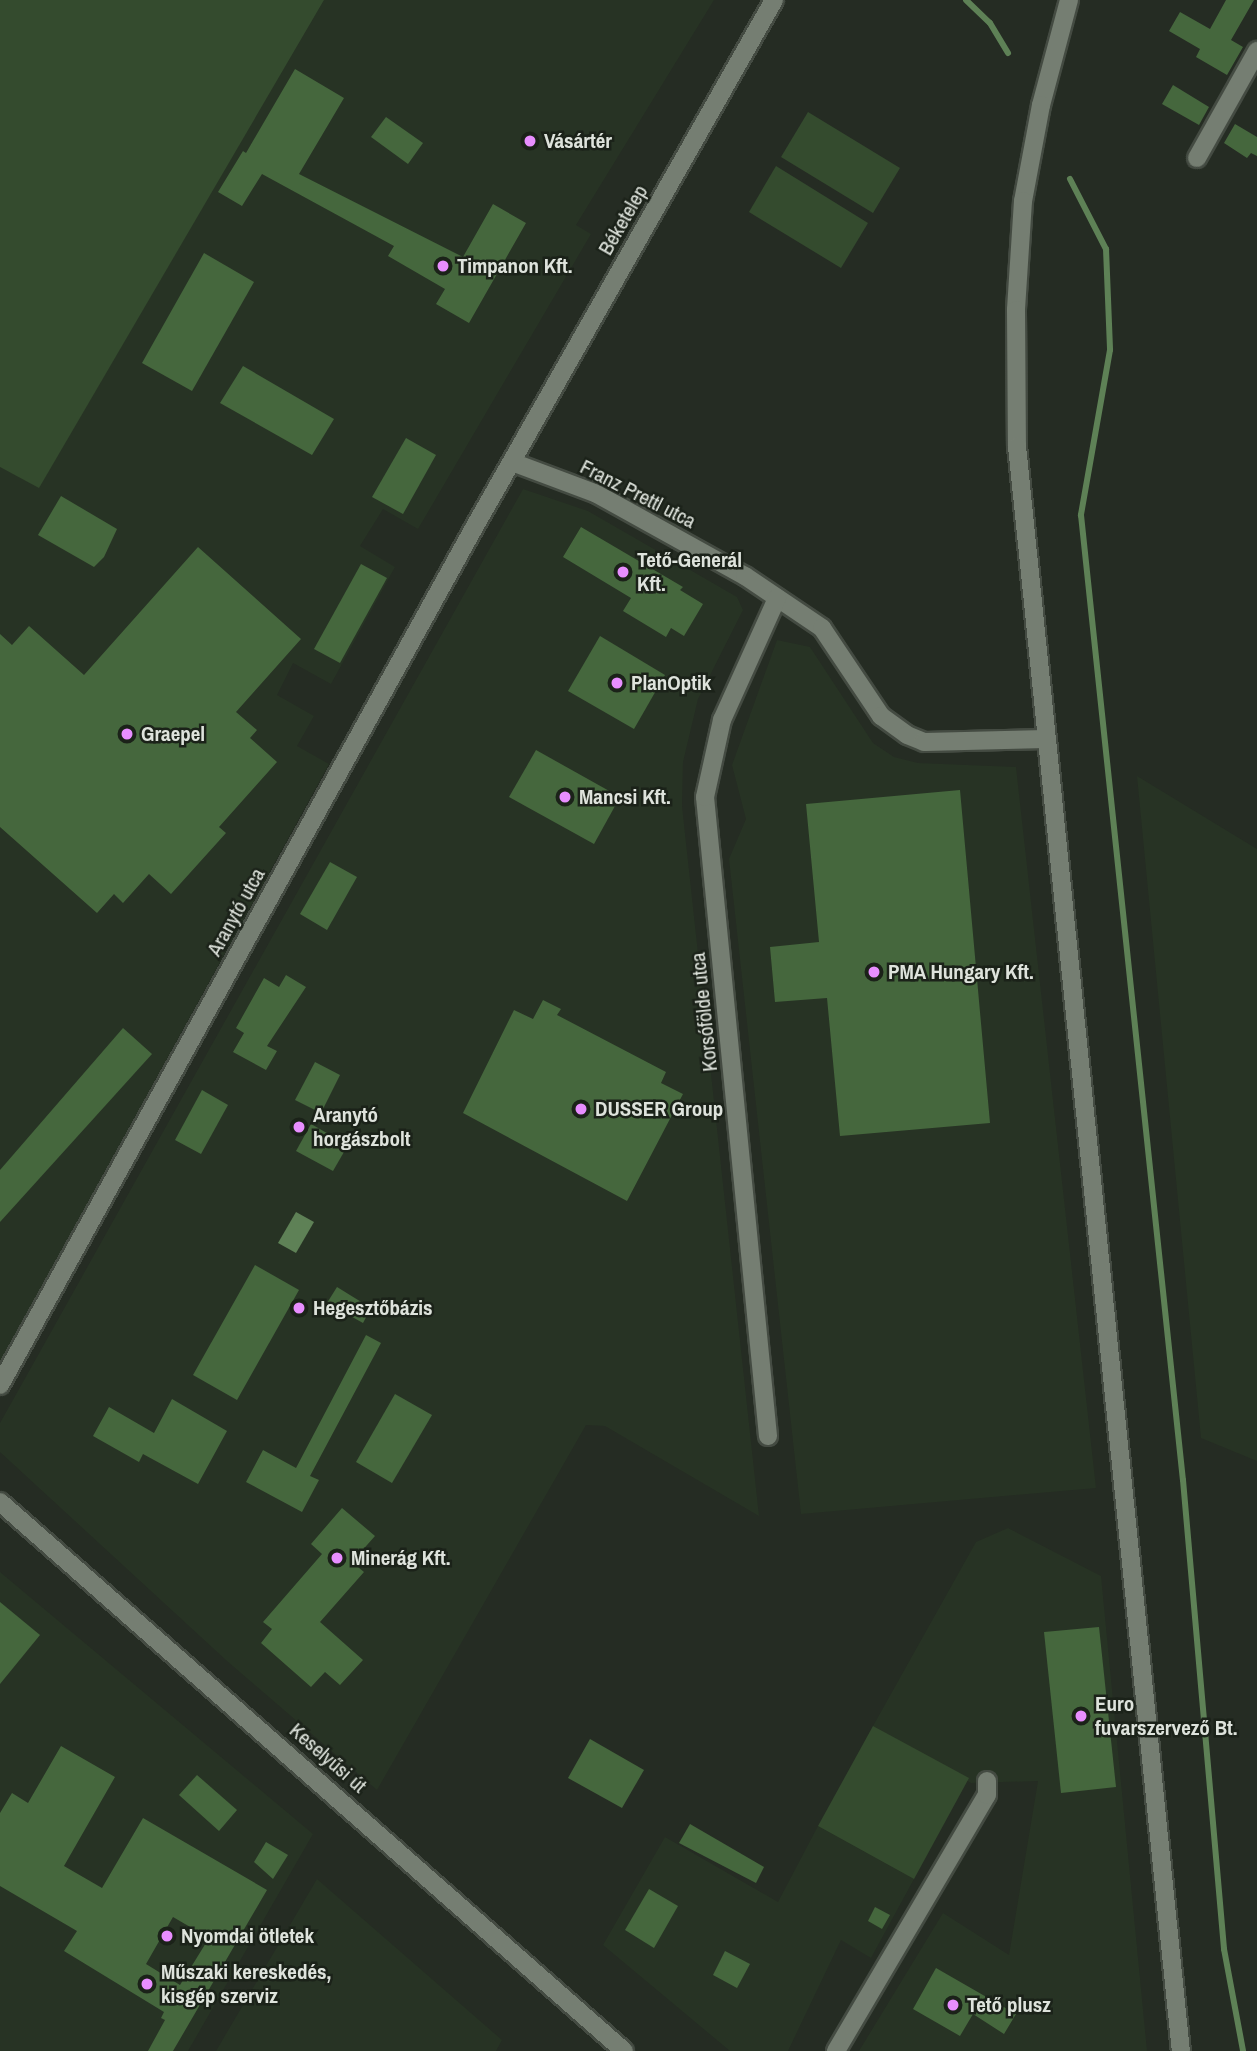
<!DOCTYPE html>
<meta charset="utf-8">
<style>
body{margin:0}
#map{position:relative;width:1257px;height:2051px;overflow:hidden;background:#252c23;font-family:"Archivo Narrow",sans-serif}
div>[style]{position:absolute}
.built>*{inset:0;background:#273324}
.green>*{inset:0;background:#344b2e}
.water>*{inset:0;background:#5e8156}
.stream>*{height:6px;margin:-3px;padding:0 3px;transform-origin:3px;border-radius:3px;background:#5e8156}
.building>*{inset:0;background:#45673d}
.roads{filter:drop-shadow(2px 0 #444b42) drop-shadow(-2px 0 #444b42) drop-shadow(0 2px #444b42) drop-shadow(0 -2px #444b42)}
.street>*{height:18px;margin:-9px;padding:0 9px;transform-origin:9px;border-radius:9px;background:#757e72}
.secondary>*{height:18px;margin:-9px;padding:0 9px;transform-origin:9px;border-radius:9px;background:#757e72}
.dots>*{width:19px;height:19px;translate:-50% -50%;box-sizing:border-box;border:4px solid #1b2219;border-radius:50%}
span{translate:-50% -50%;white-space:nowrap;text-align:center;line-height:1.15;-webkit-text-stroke:5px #1b2219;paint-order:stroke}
.poi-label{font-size:21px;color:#dee3dc;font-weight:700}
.left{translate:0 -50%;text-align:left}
.street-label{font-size:21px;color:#dee3dc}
</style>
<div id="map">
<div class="built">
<i style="clip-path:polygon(324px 0,714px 0,576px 225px,591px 234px,418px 529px,383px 509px,360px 546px,395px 567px,331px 684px,293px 663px,277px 695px,314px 716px,297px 746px,329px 764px,0 1362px,0 467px,39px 487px)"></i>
<i style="clip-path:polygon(523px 489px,588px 511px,737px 597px,743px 610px,698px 699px,683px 762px,682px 806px,759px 1516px,605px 1426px,586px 1425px,377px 1790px,227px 1661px,0 1452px,0 1423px)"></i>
<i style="clip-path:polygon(777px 640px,810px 647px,873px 743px,894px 757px,918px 763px,1016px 767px,1096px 1488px,801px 1514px,729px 859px,746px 819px,732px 765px)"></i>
<i style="clip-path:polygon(1137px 776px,1257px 849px,1257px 1461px,1201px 1438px)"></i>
<i style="clip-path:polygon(1008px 1528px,1101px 1576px,1147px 2051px,859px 2051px,943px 1913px,1009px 1955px,1038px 1781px,971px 1783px,873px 1726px,976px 1542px)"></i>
<i style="clip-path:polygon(0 1572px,313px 1834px,188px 2051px,0 2051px)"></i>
<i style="clip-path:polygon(818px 1826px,914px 1879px,871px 1958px,841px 1940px,788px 2051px,730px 2051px,603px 1945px,665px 1837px,778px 1902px)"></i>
<i style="clip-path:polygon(317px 1879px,502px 2040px,496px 2051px,216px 2051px)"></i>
</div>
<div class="green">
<i style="clip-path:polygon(0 0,324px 0,39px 488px,0 467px)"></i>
<i style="clip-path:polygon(808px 112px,900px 168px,873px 213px,781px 157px)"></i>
<i style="clip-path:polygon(776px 166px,868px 223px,841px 268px,749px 212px)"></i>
<i style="clip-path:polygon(873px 1726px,969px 1778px,914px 1879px,818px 1826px)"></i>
</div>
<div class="water">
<i style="clip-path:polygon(296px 1212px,314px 1222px,296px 1253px,278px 1243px)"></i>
</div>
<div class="stream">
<i style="left:966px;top:0;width:33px;rotate:44deg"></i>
<i style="left:990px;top:23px;width:35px;rotate:59deg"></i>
<i style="left:1070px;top:179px;width:79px;rotate:62.8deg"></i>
<i style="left:1106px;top:249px;width:101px;rotate:87.7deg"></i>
<i style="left:1110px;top:350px;width:168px;rotate:100deg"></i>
<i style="left:1081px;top:515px;width:970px;rotate:83.97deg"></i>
<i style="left:1183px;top:1480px;width:471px;rotate:85deg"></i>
<i style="left:1224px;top:1949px;width:104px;rotate:79.4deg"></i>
</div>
<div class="building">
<i style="clip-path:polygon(1226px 0,1254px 0,1231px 40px,1243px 47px,1227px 75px,1196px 57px,1200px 49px,1169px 31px,1180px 12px,1210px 29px)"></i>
<i style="clip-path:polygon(295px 69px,344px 98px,299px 174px,463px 257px,493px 204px,526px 223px,469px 323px,436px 304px,445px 289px,388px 256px,394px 246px,262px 174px,242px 206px,218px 192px,243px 151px,246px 153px)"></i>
<i style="clip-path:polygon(1173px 85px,1209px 107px,1199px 125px,1162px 104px)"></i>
<i style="clip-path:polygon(386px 117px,423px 143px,408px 164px,371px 137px)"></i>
<i style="clip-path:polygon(1235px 124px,1257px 137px,1257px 156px,1251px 153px,1247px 158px,1224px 143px)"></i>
<i style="clip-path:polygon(204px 253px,254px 282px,192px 391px,142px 363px)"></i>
<i style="clip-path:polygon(243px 366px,334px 419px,312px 455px,220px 403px)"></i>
<i style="clip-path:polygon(406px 438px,436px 455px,403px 514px,372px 497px)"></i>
<i style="clip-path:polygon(61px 496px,117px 529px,104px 557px,94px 567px,38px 535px)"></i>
<i style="clip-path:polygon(581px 527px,683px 587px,680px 590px,703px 604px,684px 636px,671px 628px,666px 637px,623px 611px,631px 598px,563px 557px)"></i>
<i style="clip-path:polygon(198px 547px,301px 639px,236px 712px,257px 730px,250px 738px,277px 762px,219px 827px,226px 833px,171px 894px,149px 874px,123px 903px,114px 894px,97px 913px,0 827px,0 634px,12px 645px,29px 626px,84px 675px)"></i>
<i style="clip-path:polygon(361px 564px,387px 578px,340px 663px,314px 649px)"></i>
<i style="clip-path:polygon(600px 636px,665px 675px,634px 729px,568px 691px)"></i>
<i style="clip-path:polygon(536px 750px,620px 797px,594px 844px,509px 797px)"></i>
<i style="clip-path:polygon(960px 790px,990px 1123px,840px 1136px,827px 998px,775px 1002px,770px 947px,819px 942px,806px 804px)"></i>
<i style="clip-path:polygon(330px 862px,357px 877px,327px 930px,300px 914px)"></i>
<i style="clip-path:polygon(286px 975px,306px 987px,267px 1046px,277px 1051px,266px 1070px,233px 1052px,244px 1033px,236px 1028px,264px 978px,279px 987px)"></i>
<i style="clip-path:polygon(543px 1000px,561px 1009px,557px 1015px,666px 1072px,661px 1083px,683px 1094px,627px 1201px,463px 1113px,514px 1010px,533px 1019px)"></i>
<i style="clip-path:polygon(123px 1028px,152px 1054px,0 1222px,0 1170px)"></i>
<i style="clip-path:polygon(315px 1062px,340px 1075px,321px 1113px,295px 1100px)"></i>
<i style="clip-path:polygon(202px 1090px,228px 1105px,201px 1154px,175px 1140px)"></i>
<i style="clip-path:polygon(311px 1124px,348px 1145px,333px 1171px,296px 1151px)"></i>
<i style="clip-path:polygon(255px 1265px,299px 1290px,237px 1400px,193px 1375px)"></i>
<i style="clip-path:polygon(337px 1287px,371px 1308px,363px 1323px,327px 1303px)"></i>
<i style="clip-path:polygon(366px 1335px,381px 1343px,310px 1476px,319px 1480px,302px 1512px,246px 1482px,263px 1450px,296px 1468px)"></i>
<i style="clip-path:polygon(395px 1394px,432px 1415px,392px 1483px,356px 1462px)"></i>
<i style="clip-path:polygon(172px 1399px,227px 1431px,198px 1484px,143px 1454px,139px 1462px,93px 1436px,109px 1407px,154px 1433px)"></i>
<i style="clip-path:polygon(342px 1508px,375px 1536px,352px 1562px,364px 1572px,320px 1622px,363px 1660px,340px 1685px,325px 1672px,311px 1687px,261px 1643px,272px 1629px,263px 1622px,322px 1554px,311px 1544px)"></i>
<i style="clip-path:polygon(0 1602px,40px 1635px,0 1684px)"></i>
<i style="clip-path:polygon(1099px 1627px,1116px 1787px,1061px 1793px,1044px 1632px)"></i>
<i style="clip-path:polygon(590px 1739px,644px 1770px,622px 1808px,568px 1778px)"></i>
<i style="clip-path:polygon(evenodd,61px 1746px,115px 1777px,64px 1866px,102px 1888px,143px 1818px,267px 1890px,173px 2051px,148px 2051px,165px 2020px,161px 2018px,164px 2012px,64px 1951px,77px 1931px,0 1886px,0 1813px,12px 1793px,28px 1803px,61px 1746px,173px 1917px,209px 1938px,180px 1985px,146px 1964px,173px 1917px)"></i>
<i style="clip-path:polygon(197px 1775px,237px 1810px,219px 1831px,179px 1795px)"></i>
<i style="clip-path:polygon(690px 1824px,764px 1867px,756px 1883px,679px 1843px)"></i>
<i style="clip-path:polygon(266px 1842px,288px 1855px,273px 1879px,254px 1862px)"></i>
<i style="clip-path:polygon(649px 1889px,678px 1906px,654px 1948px,625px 1930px)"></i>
<i style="clip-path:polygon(875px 1907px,890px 1915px,882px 1929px,868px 1921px)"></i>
<i style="clip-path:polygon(725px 1951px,750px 1964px,737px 1988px,713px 1975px)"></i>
<i style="clip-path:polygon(936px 1968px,1016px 2014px,1004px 2034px,973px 2014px,960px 2036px,913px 2009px)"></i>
</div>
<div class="roads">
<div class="street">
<i style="left:1197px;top:158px;width:123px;rotate:-60.7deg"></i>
<i style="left:512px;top:462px;width:91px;rotate:20.6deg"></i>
<i style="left:597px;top:494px;width:169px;rotate:29deg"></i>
<i style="left:745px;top:576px;width:93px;rotate:34deg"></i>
<i style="left:822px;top:628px;width:106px;rotate:56.2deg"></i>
<i style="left:881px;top:716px;width:32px;rotate:36deg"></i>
<i style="left:907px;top:735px;width:18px;rotate:22deg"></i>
<i style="left:924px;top:742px;width:122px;rotate:-1.4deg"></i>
<i style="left:0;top:1385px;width:982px;rotate:-61.06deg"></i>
<i style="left:475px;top:526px;width:605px;rotate:-60.38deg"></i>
<i style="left:768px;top:1436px;width:642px;rotate:-95.63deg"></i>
<i style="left:705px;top:797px;width:79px;rotate:-77.6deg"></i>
<i style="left:722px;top:720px;width:134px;rotate:-65.7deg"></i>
<i style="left:0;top:1502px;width:831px;rotate:41.34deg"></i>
<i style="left:836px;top:2051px;width:297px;rotate:-59.5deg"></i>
<i style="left:987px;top:1795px;width:14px;rotate:-90deg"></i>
</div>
<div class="secondary">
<i style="left:1069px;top:0;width:109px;rotate:104.9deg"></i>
<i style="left:1041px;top:105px;width:98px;rotate:100.6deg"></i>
<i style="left:1023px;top:201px;width:109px;rotate:93.7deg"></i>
<i style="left:1016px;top:310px;width:136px;rotate:89.6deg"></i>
<i style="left:1017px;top:446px;width:1613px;rotate:84.17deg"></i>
</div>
</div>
<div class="dots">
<i style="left:530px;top:141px;background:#e88eff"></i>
<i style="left:443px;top:266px;background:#e88eff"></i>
<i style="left:623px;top:572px;background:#e88eff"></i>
<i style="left:617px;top:683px;background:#e88eff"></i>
<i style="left:127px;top:734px;background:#e88eff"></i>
<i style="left:565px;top:797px;background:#e88eff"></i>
<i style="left:874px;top:972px;background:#e88eff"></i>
<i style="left:581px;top:1109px;background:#e88eff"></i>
<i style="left:299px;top:1127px;background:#e88eff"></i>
<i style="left:299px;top:1308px;background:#e88eff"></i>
<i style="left:337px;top:1558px;background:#e88eff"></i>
<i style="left:1081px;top:1716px;background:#e88eff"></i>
<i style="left:167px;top:1936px;background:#e88eff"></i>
<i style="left:147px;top:1984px;background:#e88eff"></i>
<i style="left:953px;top:2005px;background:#e88eff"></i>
</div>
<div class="poi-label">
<span class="left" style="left:544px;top:141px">Vásártér</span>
<span class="left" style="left:457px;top:266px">Timpanon Kft.</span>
<span class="left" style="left:637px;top:572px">Tető-Generál<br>Kft.</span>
<span class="left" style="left:631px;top:683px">PlanOptik</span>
<span class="left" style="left:141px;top:734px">Graepel</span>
<span class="left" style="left:579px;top:797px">Mancsi Kft.</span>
<span class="left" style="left:888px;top:972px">PMA Hungary Kft.</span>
<span class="left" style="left:595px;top:1109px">DUSSER Group</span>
<span class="left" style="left:313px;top:1127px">Aranytó<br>horgászbolt</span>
<span class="left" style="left:313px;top:1308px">Hegesztőbázis</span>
<span class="left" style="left:351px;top:1558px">Minerág Kft.</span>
<span class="left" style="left:1095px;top:1716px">Euro<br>fuvarszervező Bt.</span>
<span class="left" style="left:181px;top:1936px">Nyomdai ötletek</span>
<span class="left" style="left:161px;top:1984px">Műszaki kereskedés,<br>kisgép szerviz</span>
<span class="left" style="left:967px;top:2005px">Tető plusz</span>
</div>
<div class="street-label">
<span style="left:623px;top:220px;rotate:-60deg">Béketelep</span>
<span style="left:638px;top:494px;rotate:27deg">Franz Prettl utca</span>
<span style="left:236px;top:912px;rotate:-61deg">Aranytó utca</span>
<span style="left:704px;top:1012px;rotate:-96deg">Korsófölde utca</span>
<span style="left:328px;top:1758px;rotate:41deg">Keselyűsi út</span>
</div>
</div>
